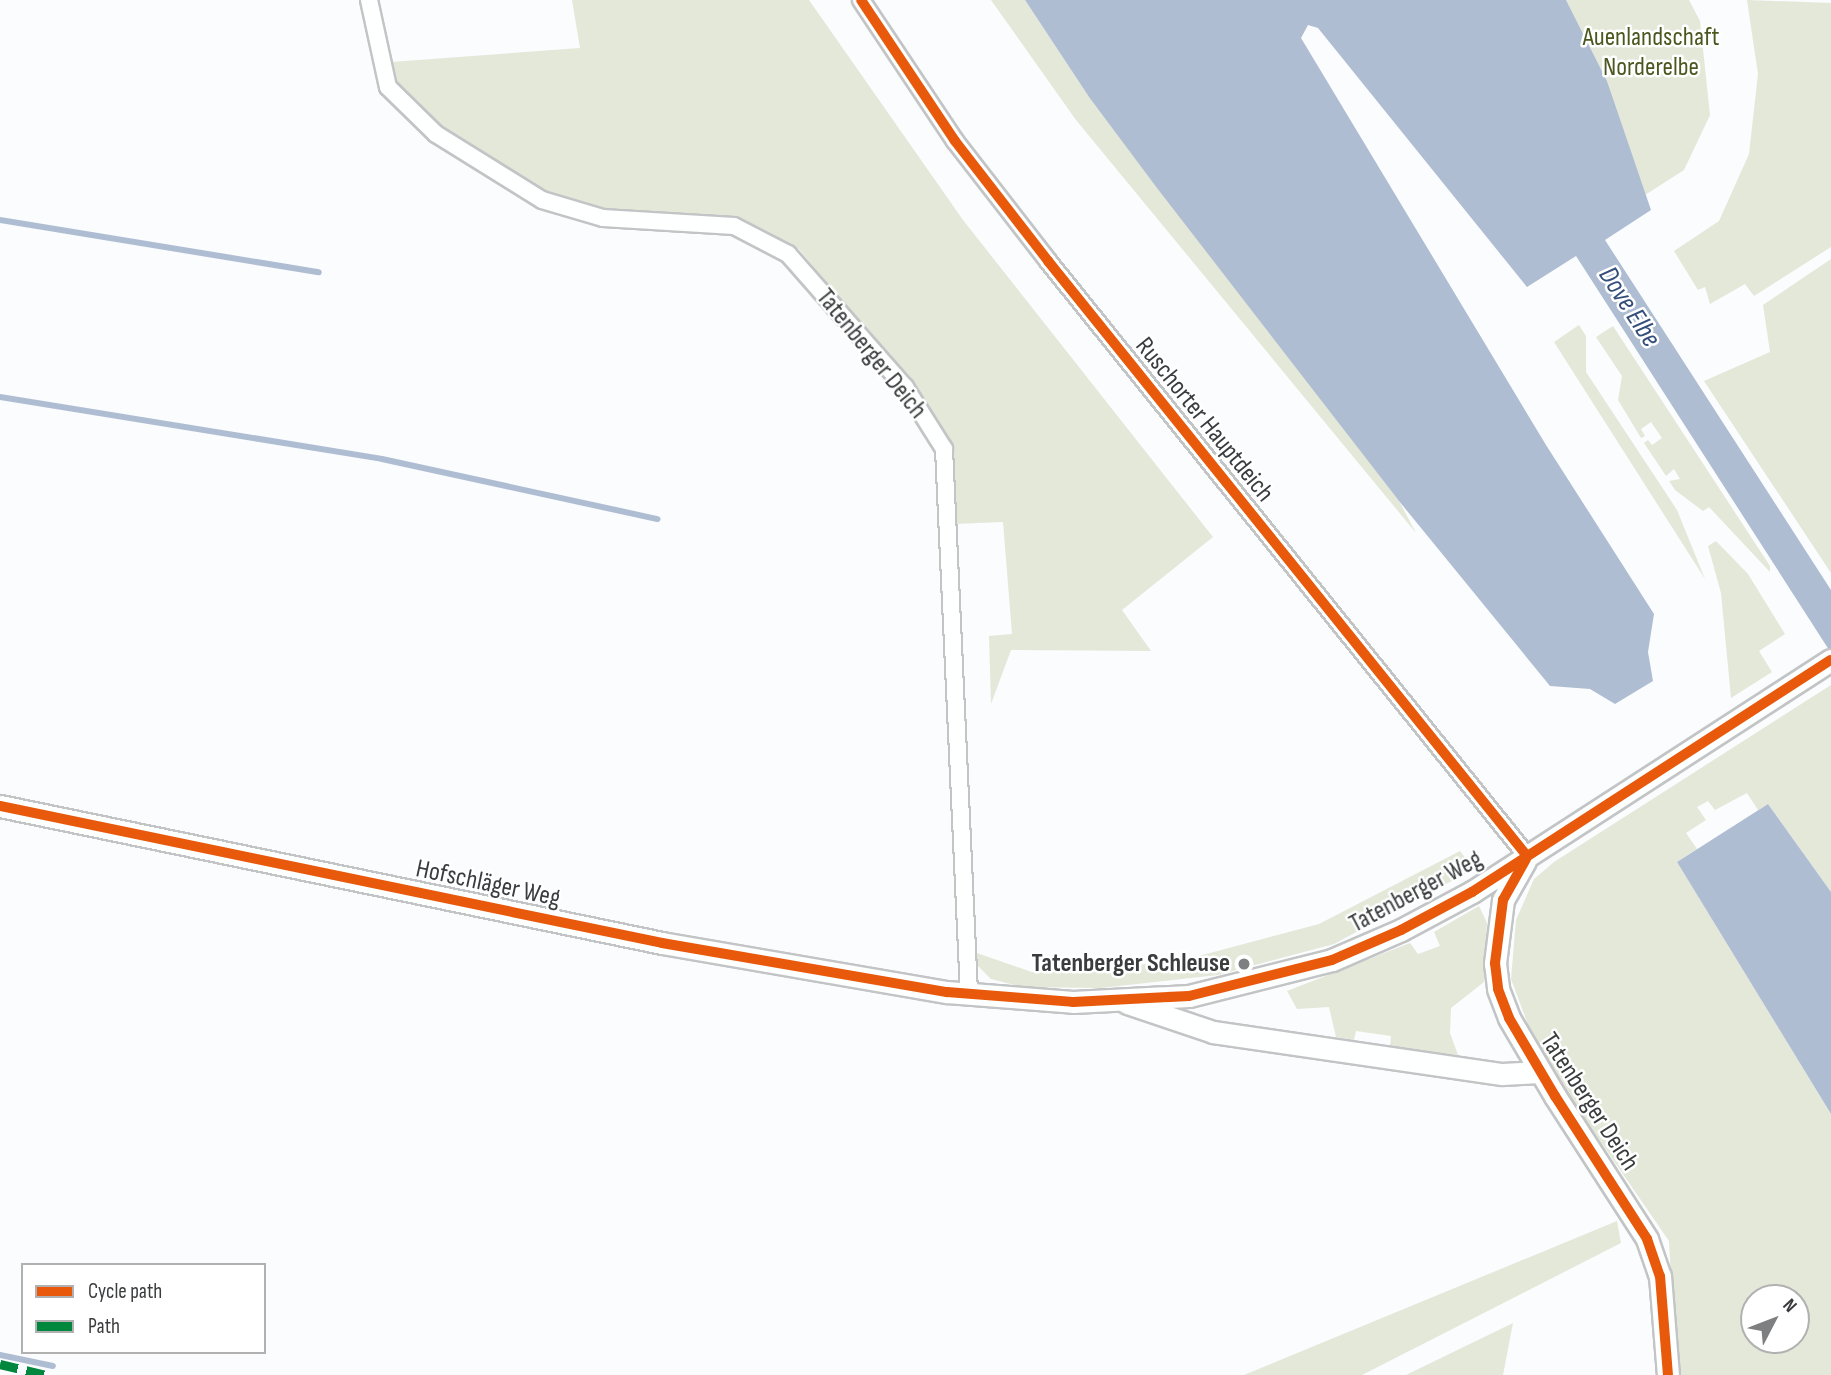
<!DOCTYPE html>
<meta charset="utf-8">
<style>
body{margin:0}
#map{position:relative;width:1831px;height:1375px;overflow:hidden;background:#fafcfe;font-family:"Sofia Sans Condensed",sans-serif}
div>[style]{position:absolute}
.green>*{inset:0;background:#e3e8d9}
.water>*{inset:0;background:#afbdd3}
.stream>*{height:6px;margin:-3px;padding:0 3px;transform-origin:3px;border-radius:3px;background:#afbdd3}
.roads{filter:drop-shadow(2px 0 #c3c4c6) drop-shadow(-2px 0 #c3c4c6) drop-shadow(0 2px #c3c4c6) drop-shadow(0 -2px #c3c4c6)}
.minor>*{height:16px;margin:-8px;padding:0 8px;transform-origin:8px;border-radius:8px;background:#feffff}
.tertiary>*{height:21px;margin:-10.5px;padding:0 10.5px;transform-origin:10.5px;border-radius:10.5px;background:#feffff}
.quiet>*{height:9px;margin-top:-4.5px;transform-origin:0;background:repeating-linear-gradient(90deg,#00873e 0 18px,transparent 0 27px)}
.cycleway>*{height:10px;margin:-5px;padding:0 5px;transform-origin:5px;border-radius:5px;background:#e8590c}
.dots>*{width:19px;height:19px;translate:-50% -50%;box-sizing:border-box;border:4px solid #fff;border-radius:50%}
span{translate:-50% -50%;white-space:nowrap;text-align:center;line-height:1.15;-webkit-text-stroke:5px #fff;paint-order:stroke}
.park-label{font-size:26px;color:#4c5720}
.street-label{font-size:26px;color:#3b3c3e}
.poi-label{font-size:26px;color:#3b3c3e;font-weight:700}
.right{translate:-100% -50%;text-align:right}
.water-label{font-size:28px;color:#344f7b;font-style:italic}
.legend{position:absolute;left:21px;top:1263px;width:245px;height:91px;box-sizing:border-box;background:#fff;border:2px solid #b1b1b2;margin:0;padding:9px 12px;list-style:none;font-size:21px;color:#3b3c3e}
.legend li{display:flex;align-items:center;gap:14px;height:35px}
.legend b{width:35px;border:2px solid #b1b1b2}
.north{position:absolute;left:1740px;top:1284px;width:70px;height:70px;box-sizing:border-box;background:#fff;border:2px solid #b1b1b2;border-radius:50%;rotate:48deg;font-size:19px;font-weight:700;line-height:28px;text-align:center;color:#3b3c3e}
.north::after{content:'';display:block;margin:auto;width:24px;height:32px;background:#7e7f81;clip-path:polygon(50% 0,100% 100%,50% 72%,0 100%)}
</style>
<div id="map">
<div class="green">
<i style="clip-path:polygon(572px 0,809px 0,963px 220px,1213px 537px,1122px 610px,1151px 651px,1011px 650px,991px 704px,989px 636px,1012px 634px,1003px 522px,955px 524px,950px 451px,913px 388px,799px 249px,734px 218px,604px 208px,544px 190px,443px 128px,392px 78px,391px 62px,580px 48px)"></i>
<i style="clip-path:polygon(991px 0,1025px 0,1089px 97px,1399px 501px,1416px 533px,1076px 120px)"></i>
<i style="clip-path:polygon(1566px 0,1689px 0,1700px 21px,1710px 115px,1684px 170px,1645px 195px,1607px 81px)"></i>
<i style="clip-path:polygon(1747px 0,1831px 3px,1831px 247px,1754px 296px,1745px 284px,1710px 304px,1705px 287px,1698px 290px,1674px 251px,1719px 221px,1749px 154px,1758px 74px)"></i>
<i style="clip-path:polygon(1831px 259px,1831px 573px,1704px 381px,1770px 352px,1763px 305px)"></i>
<i style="clip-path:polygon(1579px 325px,1586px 336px,1586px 372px,1677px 510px,1705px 579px,1554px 342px)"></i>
<i style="clip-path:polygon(1613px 326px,1770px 566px,1770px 572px,1709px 507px,1703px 511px,1675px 490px,1669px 481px,1680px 479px,1674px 469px,1666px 476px,1644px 443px,1648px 440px,1652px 445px,1662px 438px,1651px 422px,1641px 429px,1645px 436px,1641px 438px,1618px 400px,1622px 376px,1596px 337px)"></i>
<i style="clip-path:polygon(1716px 541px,1748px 574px,1785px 634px,1759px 651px,1772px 672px,1731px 698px,1721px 593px,1708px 546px)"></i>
<i style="clip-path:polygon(evenodd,1831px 685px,1831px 892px,1768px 804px,1758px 810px,1747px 793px,1715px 810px,1708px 801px,1697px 807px,1706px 820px,1686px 833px,1697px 849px,1677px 862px,1831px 1114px,1831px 1375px,1676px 1375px,1669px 1241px,1574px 1103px,1529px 1027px,1511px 979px,1516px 920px,1534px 879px,1554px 862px,1831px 685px,1754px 1298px,1796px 1298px,1796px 1340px,1754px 1340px,1754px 1298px)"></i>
<i style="clip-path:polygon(1460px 851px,1474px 869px,1334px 944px,1218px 975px,1101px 988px,1022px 987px,991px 979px,978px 966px,974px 952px,1032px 972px,1176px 962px,1319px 924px)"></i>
<i style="clip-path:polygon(1479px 906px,1487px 923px,1484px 982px,1451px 1008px,1450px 1033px,1458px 1055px,1390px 1047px,1391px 1036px,1356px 1031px,1354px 1040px,1336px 1037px,1329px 1007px,1297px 1009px,1287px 991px,1410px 943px,1418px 954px,1440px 946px,1434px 932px)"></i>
<i style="clip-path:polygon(1617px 1221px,1621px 1243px,1362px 1375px,1244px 1375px)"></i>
<i style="clip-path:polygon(1513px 1323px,1503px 1375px,1406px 1375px)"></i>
</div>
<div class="water">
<i style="clip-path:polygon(1025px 0,1566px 0,1607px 81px,1651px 210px,1605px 240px,1831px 590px,1831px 653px,1576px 256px,1527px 287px,1318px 28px,1308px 25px,1301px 38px,1546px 445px,1654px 614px,1648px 652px,1653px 681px,1615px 704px,1590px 689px,1550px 686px,1399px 501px,1157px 188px,1089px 97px)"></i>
<i style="clip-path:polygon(1768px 804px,1831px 892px,1831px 1114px,1677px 862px)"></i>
</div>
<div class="stream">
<i style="left:0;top:220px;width:323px;rotate:9.3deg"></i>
<i style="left:0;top:397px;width:387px;rotate:9.2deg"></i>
<i style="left:382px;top:459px;width:282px;rotate:12.3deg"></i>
<i style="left:0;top:1355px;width:54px;rotate:11.7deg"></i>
</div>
<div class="roads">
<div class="minor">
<i style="left:369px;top:0;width:89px;rotate:77.7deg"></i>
<i style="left:388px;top:87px;width:67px;rotate:44.4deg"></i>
<i style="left:436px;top:134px;width:125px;rotate:31.9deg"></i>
<i style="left:542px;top:200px;width:64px;rotate:16.4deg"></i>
<i style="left:603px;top:218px;width:131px;rotate:3.5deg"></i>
<i style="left:734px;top:226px;width:61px;rotate:27.4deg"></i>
<i style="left:788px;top:254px;width:177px;rotate:48.7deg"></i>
<i style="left:905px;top:387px;width:73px;rotate:57.8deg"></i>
<i style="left:944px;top:449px;width:546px;rotate:87.37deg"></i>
<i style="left:861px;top:0;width:169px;rotate:56.3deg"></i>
<i style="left:955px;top:141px;width:152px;rotate:52.2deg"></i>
<i style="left:1048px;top:261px;width:764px;rotate:51.16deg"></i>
</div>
<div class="tertiary">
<i style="left:0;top:806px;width:676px;rotate:11.69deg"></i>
<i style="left:662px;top:943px;width:289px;rotate:9.8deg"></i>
<i style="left:947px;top:992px;width:126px;rotate:4.5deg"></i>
<i style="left:1073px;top:1002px;width:116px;rotate:-3deg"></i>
<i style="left:1189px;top:996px;width:147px;rotate:-14.1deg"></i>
<i style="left:1332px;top:960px;width:75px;rotate:-23.5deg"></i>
<i style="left:1401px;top:930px;width:81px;rotate:-28.2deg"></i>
<i style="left:1472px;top:892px;width:427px;rotate:-32.9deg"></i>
<i style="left:1525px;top:861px;width:45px;rotate:119.4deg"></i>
<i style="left:1503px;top:900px;width:64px;rotate:97.2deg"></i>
<i style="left:1495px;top:963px;width:26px;rotate:83deg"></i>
<i style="left:1498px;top:989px;width:31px;rotate:69deg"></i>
<i style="left:1509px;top:1018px;width:91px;rotate:59.5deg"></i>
<i style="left:1555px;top:1096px;width:170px;rotate:57.2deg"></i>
<i style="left:1647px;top:1239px;width:39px;rotate:71deg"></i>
<i style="left:1660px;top:1276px;width:99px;rotate:85.4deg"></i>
<i style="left:1127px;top:1003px;width:91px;rotate:18.6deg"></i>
<i style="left:1213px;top:1032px;width:292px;rotate:8.3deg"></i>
<i style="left:1502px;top:1074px;width:38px;rotate:-3deg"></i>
</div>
</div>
<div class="quiet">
<i style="left:0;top:1364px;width:47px;rotate:13.4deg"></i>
</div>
<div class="cycleway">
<i style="left:861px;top:0;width:169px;rotate:56.3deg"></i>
<i style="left:955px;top:141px;width:152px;rotate:52.2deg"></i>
<i style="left:1048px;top:261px;width:764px;rotate:51.16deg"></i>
<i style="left:0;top:806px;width:676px;rotate:11.69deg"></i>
<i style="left:662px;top:943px;width:289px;rotate:9.8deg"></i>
<i style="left:947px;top:992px;width:126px;rotate:4.5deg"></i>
<i style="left:1073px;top:1002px;width:116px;rotate:-3deg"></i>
<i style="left:1189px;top:996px;width:147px;rotate:-14.1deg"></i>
<i style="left:1332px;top:960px;width:75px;rotate:-23.5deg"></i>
<i style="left:1401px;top:930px;width:81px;rotate:-28.2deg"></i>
<i style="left:1472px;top:892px;width:427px;rotate:-32.9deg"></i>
<i style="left:1526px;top:859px;width:47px;rotate:119.3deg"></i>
<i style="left:1503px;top:900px;width:64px;rotate:97.2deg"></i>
<i style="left:1495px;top:963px;width:26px;rotate:83deg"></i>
<i style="left:1498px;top:989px;width:31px;rotate:69deg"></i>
<i style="left:1509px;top:1018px;width:91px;rotate:59.5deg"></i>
<i style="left:1555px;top:1096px;width:170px;rotate:57.2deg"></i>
<i style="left:1647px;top:1239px;width:39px;rotate:71deg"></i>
<i style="left:1660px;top:1276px;width:99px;rotate:85.4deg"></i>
</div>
<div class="dots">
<i style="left:1244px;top:964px;background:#7e7f81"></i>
</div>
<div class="park-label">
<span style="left:1651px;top:53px">Auenlandschaft<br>Norderelbe</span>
</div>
<div class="street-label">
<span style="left:871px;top:354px;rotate:51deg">Tatenberger Deich</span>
<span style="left:1204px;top:420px;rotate:51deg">Ruschorter Hauptdeich</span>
<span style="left:488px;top:884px;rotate:12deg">Hofschläger Weg</span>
<span style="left:1416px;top:892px;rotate:-28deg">Tatenberger Weg</span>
<span style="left:1589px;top:1102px;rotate:57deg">Tatenberger Deich</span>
</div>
<div class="poi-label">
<span class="right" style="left:1230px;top:964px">Tatenberger Schleuse</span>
</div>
<div class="water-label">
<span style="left:1629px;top:307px;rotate:57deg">Dove Elbe</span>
</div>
<ul class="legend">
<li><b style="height:9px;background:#e8590c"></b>Cycle path</li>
<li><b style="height:9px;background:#00873e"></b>Path</li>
</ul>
<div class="north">N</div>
</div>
